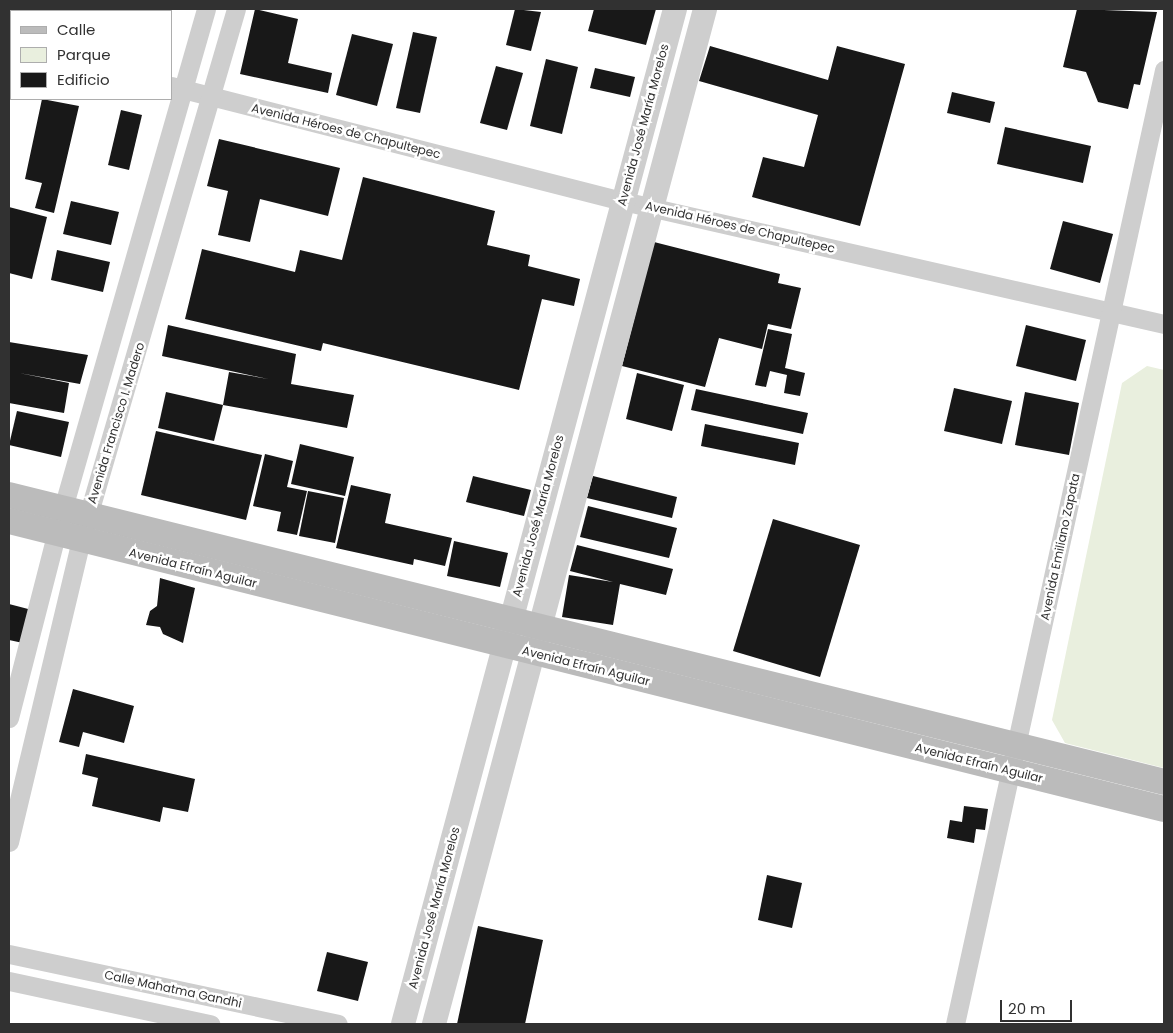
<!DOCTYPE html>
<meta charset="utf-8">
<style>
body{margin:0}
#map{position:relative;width:1173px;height:1033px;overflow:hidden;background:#fff;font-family:Poppins,sans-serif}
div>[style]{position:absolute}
.green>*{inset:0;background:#e9efde}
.building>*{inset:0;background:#181818}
.minor>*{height:19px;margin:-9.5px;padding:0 9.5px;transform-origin:9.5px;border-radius:9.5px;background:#cecece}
.tertiary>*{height:24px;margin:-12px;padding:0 12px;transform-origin:12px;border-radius:12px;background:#cecece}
.secondary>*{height:26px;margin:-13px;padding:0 13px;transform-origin:13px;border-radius:13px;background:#bbb}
span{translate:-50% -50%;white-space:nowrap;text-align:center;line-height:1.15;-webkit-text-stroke:5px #fff;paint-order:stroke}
.street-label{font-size:12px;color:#313131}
.frame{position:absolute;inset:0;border:10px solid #313131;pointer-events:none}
.legend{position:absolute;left:10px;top:10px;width:162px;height:90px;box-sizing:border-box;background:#fff;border:1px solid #adadad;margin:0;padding:6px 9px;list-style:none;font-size:15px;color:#313131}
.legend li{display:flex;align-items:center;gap:10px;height:25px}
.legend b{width:25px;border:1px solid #adadad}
.scale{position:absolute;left:1000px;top:1000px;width:72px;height:22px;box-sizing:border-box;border:2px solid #313131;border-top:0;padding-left:6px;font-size:15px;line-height:18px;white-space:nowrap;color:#313131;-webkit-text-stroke:4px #fff;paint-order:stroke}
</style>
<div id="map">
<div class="green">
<i style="clip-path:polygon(1147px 366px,1164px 370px,1164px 768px,1065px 743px,1052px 720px,1122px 383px)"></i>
</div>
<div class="building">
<i style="clip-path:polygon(84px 9px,114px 9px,83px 11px)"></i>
<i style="clip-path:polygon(255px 9px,298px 19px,288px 63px,332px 73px,328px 93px,240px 74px)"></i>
<i style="clip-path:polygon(515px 9px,541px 12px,531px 51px,506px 45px)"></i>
<i style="clip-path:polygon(594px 9px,656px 9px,646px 45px,588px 31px)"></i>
<i style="clip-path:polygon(1077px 9px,1157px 12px,1140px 85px,1134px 84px,1128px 109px,1098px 102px,1086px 72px,1063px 67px)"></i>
<i style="clip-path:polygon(413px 32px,437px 37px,420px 113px,396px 108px)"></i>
<i style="clip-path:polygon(352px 34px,393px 44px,377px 106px,336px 95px)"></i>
<i style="clip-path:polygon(710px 46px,828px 80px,837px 46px,905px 64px,860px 226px,752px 197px,763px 157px,804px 167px,818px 115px,699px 81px)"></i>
<i style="clip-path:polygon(546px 59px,578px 67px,562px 134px,530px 126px)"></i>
<i style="clip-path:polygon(496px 66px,523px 73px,507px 130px,480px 123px)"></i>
<i style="clip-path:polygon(595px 68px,635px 77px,630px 97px,590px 88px)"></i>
<i style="clip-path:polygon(952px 92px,995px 102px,990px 123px,947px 113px)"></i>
<i style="clip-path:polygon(42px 99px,79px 106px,54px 213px,35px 208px,42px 183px,25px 179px)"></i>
<i style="clip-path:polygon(121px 110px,142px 115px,129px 170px,108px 165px)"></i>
<i style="clip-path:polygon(1005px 127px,1091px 146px,1083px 183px,997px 164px)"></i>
<i style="clip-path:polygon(219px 139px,340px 168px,328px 216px,260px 199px,250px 242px,218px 235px,228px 191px,207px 186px)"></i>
<i style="clip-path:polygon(363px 177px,495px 211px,487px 245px,530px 255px,528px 266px,580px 279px,574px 306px,542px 299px,519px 390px,323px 343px,321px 351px,185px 319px,202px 249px,295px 272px,300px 250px,342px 260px)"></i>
<i style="clip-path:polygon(71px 201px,119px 212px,111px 245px,63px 234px)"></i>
<i style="clip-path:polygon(9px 207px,47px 217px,32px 279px,9px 273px)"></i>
<i style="clip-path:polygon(1063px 221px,1113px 234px,1100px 283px,1050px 269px)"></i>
<i style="clip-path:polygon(654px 242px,780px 274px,778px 283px,801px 288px,791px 329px,768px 324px,762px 349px,719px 338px,705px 387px,622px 366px)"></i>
<i style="clip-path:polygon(57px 250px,110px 262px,103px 292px,51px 280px)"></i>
<i style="clip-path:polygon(168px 325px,296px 354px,291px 384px,354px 395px,347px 428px,223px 405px,229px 372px,268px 379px,162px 356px)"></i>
<i style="clip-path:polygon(1026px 325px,1086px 340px,1076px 381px,1016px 366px)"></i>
<i style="clip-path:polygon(768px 329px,792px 334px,785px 368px,805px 373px,800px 396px,784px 393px,787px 375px,770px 371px,766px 387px,755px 385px)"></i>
<i style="clip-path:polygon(9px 342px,88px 355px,80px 384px,19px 373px,69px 383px,64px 413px,9px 403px)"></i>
<i style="clip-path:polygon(637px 373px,684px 385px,672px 431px,626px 419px)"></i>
<i style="clip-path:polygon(954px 388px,1012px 401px,1002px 444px,944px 431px)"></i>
<i style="clip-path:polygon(696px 389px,808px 413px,803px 434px,691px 410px)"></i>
<i style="clip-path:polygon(166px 392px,223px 405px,214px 441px,158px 428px)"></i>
<i style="clip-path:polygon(1025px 392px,1079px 403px,1069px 455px,1015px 445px)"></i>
<i style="clip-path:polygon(17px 411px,69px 422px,61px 457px,9px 445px)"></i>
<i style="clip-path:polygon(705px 424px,799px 443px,795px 465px,701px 446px)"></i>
<i style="clip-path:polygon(156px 431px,262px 455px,246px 520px,141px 495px)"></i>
<i style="clip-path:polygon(300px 444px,354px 457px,345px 496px,291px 484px)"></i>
<i style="clip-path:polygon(265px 454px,293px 461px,287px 487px,307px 491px,297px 535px,277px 531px,281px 512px,253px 506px)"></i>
<i style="clip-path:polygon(473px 476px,531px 490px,524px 516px,466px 502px)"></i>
<i style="clip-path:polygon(593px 476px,677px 497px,672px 518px,587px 498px)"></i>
<i style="clip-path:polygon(351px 485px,391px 494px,385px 523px,452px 538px,445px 566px,414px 559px,413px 565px,336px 548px)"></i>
<i style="clip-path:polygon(308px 491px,344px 498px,335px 543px,299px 536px)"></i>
<i style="clip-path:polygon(588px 506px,677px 528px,669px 558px,580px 537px)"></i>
<i style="clip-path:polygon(773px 519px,860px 545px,820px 677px,733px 651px)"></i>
<i style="clip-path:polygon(454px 541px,508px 553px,500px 587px,447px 576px)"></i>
<i style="clip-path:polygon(577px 545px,673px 569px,666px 595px,620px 584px,613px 625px,562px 617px,569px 575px,613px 582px,570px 571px)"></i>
<i style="clip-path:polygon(160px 578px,195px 588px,183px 643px,163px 634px,160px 627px,146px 625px,150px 611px,157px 606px)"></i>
<i style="clip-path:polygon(9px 604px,32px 610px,23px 643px,9px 640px)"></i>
<i style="clip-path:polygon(73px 689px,134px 706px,124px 743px,83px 732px,79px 747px,59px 742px)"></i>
<i style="clip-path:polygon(86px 754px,195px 779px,188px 812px,163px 807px,160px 822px,92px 806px,98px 778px,82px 774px)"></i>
<i style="clip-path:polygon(964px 806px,988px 809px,985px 830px,976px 829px,974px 843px,947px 838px,950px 820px,962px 822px)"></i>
<i style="clip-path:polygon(767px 875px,802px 883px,792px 928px,758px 920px)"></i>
<i style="clip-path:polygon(478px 926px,543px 940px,525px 1024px,457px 1024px)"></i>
<i style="clip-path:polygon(327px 952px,368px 962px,358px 1001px,317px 991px)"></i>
</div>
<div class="minor">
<i style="left:9px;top:46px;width:2px"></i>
<i style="left:171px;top:86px;width:466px;rotate:14.3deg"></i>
<i style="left:623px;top:201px;width:555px;rotate:12.81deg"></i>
<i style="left:9px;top:718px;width:217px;rotate:-75.6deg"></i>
<i style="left:63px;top:508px;width:519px;rotate:-74.01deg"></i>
<i style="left:9px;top:842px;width:310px;rotate:-76.6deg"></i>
<i style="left:81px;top:540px;width:553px;rotate:-73.73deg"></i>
<i style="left:9px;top:954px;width:336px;rotate:12deg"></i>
<i style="left:9px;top:981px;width:206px;rotate:12.1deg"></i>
<i style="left:955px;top:1024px;width:977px;rotate:-77.64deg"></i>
</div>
<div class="tertiary">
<i style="left:403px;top:1024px;width:1051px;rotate:-75deg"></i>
<i style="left:434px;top:1024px;width:1051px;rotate:-75.05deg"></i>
</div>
<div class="secondary">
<i style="left:9px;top:495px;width:1190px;rotate:13.95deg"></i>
<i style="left:9px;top:521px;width:1190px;rotate:14deg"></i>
</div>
<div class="street-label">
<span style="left:643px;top:125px;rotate:-75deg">Avenida José María Morelos</span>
<span style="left:346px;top:131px;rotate:14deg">Avenida Héroes de Chapultepec</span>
<span style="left:740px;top:227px;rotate:13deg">Avenida Héroes de Chapultepec</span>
<span style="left:116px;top:423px;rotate:-73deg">Avenida Francisco I. Madero</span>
<span style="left:538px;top:516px;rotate:-75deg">Avenida José María Morelos</span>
<span style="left:1060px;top:547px;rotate:-78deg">Avenida Emiliano Zapata</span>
<span style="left:193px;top:568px;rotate:14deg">Avenida Efraín Aguilar</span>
<span style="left:586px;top:666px;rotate:14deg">Avenida Efraín Aguilar</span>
<span style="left:979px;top:763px;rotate:14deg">Avenida Efraín Aguilar</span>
<span style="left:434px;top:908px;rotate:-75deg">Avenida José María Morelos</span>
<span style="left:173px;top:989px;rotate:12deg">Calle Mahatma Gandhi</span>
</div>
<div class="frame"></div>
<ul class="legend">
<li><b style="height:6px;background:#bbb"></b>Calle</li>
<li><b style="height:14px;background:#e9efde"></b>Parque</li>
<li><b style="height:14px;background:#181818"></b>Edificio</li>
</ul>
<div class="scale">20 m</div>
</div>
